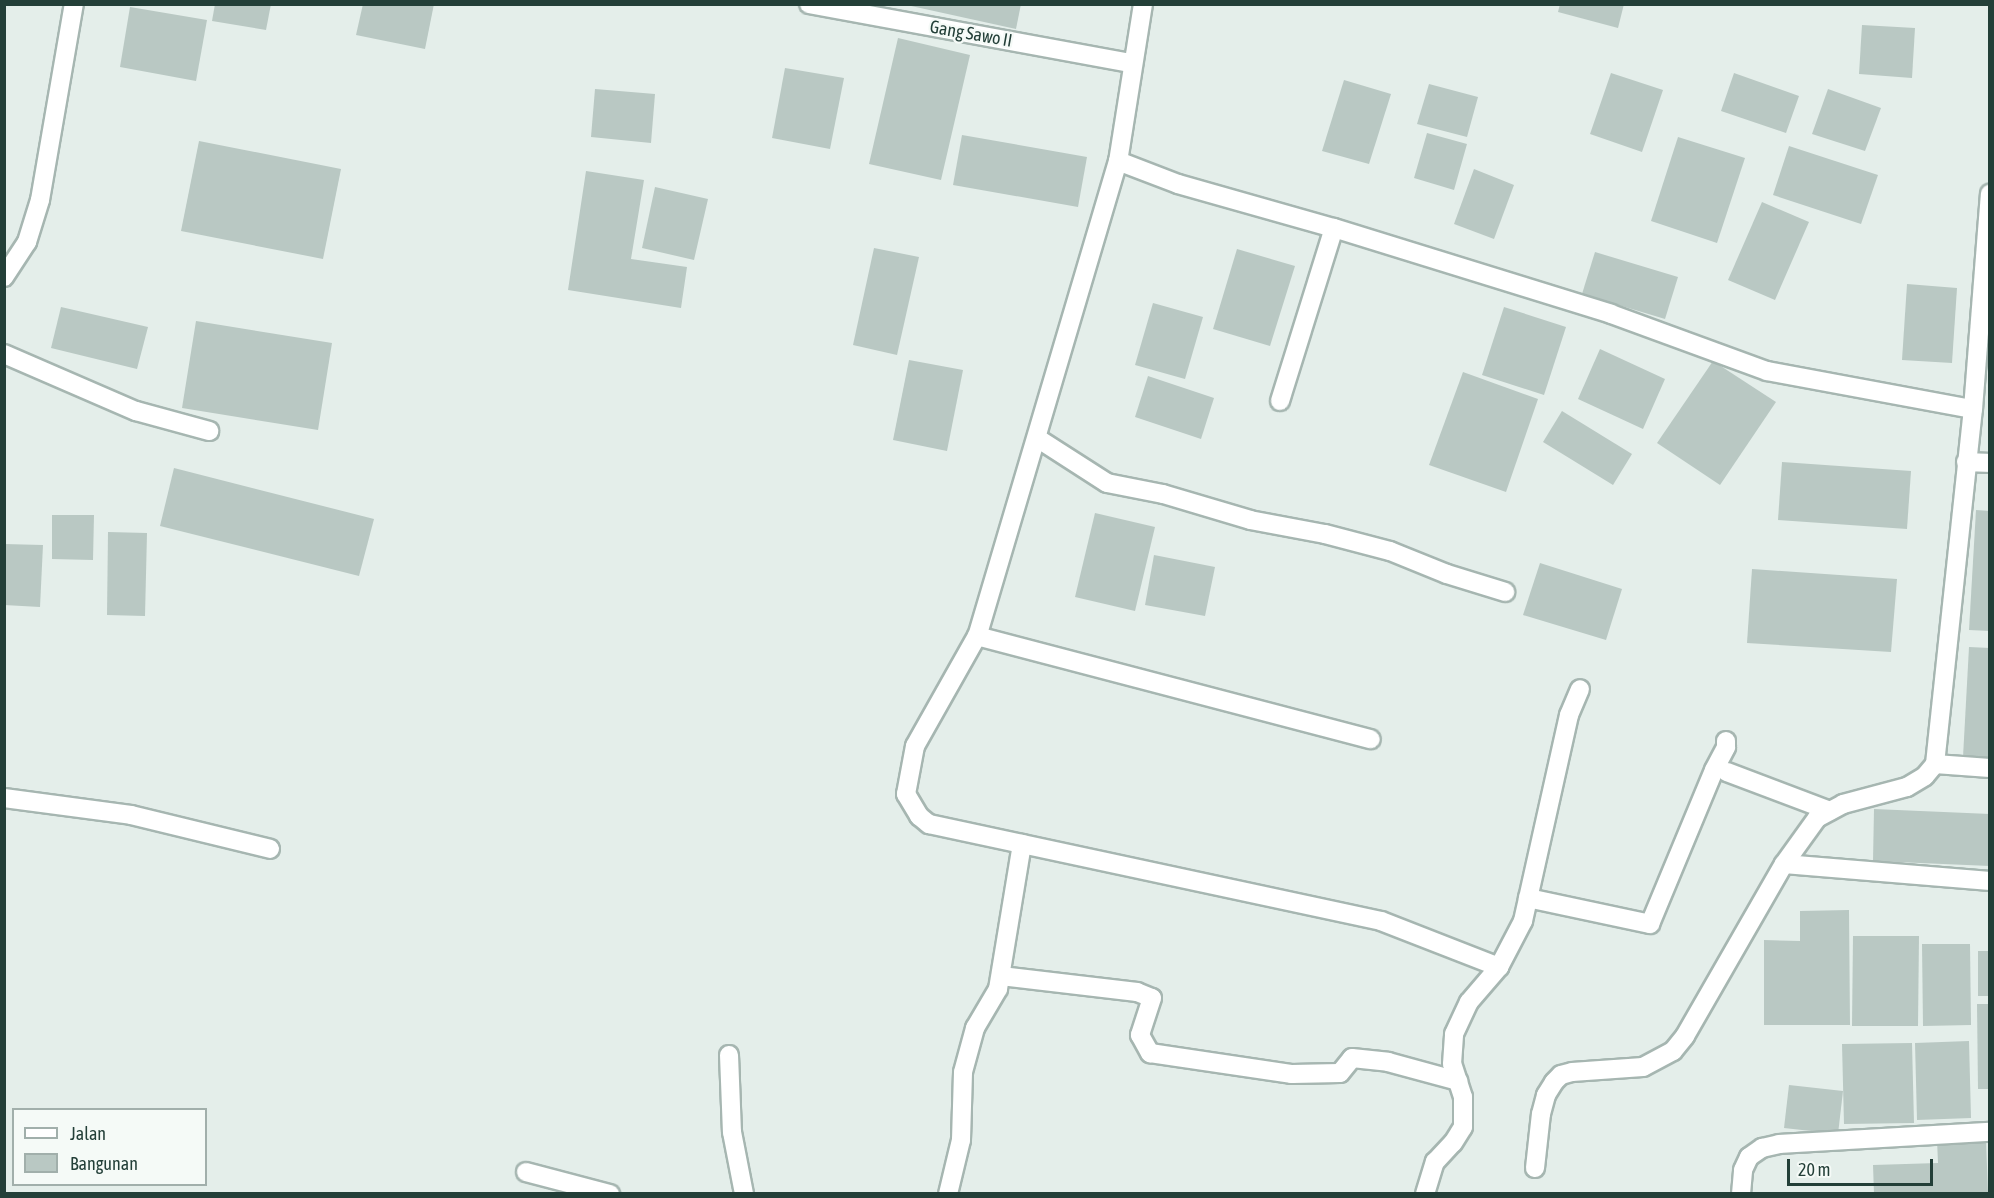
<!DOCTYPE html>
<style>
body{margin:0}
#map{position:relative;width:1994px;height:1198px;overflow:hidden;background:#e4eeea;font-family:"Asap Condensed",sans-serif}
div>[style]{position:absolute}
.building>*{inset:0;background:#b9c8c3}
.roads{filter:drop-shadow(2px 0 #a6b6b1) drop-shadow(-2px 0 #a6b6b1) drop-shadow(0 2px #a6b6b1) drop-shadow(0 -2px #a6b6b1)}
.minor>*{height:18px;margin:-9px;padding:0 9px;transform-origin:9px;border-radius:9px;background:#fff}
span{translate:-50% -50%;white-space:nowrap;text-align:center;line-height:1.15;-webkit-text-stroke:4.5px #f5faf7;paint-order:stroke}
.street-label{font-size:18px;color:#233f38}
.frame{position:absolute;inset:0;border:6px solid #233f38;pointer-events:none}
.legend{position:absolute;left:12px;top:1108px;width:195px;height:78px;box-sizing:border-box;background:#f5faf7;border:2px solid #a1afab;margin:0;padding:8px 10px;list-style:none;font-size:18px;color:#233f38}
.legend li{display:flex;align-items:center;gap:12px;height:30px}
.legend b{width:30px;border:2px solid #a1afab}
.scale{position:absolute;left:1787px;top:1159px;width:146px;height:27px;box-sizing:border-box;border:3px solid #233f38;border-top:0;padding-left:8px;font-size:18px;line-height:21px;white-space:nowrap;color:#233f38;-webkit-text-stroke:4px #f5faf7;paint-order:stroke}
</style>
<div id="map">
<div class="building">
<i style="clip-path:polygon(215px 4px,271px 4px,266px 30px,212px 21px)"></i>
<i style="clip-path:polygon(363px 4px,434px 4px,425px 49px,356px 35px)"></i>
<i style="clip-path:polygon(902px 4px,1021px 4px,1016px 29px)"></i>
<i style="clip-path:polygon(1560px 4px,1624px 4px,1618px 28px,1558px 12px)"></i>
<i style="clip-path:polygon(130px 7px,207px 20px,196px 81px,120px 67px)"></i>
<i style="clip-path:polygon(1862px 25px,1915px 28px,1912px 78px,1859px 74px)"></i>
<i style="clip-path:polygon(898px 38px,970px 55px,941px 180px,869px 164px)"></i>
<i style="clip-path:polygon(785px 68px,844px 78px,830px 149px,772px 138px)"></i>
<i style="clip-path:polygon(1611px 73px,1663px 90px,1642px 152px,1590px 134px)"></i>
<i style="clip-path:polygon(1734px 73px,1799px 96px,1786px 133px,1721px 111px)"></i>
<i style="clip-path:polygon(1344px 80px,1391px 94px,1369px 164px,1322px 151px)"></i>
<i style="clip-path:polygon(1429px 84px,1478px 97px,1467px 137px,1417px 124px)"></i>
<i style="clip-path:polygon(595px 89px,655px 94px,651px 143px,591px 137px)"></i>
<i style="clip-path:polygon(1828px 89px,1881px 108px,1865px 151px,1812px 134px)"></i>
<i style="clip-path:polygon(1427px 133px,1467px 144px,1454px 190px,1414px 178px)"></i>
<i style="clip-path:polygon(962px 135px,1087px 157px,1078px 207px,953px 185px)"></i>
<i style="clip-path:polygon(1678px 137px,1745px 158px,1717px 243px,1651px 221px)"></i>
<i style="clip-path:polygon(199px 141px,341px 169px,323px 259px,181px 231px)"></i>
<i style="clip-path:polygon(1789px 146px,1878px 175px,1861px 224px,1773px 195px)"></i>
<i style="clip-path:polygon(1474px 169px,1514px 185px,1494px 239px,1454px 224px)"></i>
<i style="clip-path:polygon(586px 171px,644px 180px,631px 259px,687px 267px,681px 308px,568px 290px)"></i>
<i style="clip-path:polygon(655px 187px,708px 199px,694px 260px,642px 248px)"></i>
<i style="clip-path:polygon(1762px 202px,1809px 222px,1775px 300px,1728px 280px)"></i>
<i style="clip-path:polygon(874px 248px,919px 257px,897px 355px,853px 345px)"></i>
<i style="clip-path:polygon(1237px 249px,1295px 266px,1270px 346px,1213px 329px)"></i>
<i style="clip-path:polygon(1595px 252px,1678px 277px,1665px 319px,1582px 294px)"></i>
<i style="clip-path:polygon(1907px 284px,1957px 288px,1952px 363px,1902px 360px)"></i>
<i style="clip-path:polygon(1153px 303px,1203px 317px,1185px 379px,1135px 365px)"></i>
<i style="clip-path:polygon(61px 307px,148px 327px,137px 369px,51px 348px)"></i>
<i style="clip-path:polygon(1504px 307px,1566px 327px,1544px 395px,1482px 375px)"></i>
<i style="clip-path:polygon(196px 321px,332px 343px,318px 430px,182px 408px)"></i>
<i style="clip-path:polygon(1600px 349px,1665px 379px,1643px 429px,1578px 399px)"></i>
<i style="clip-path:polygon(909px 360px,963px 370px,947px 451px,893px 440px)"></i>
<i style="clip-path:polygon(1713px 361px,1776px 402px,1720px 485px,1657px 443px)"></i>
<i style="clip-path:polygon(1463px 372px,1538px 399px,1506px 492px,1429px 465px)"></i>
<i style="clip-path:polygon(1148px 376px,1214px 398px,1201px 439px,1135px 417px)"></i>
<i style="clip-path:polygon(1562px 411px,1632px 454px,1613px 485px,1543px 442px)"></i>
<i style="clip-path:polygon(1782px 462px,1911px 471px,1907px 529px,1778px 520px)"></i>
<i style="clip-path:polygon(174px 468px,374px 519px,359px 576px,160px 526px)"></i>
<i style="clip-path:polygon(1976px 510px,1990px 511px,1990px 631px,1969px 630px)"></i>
<i style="clip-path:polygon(1095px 513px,1155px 527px,1135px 611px,1075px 597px)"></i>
<i style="clip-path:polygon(52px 515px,94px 515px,93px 560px,52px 559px)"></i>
<i style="clip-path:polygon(108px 532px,147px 533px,145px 616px,107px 615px)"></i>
<i style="clip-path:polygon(4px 544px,43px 545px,40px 607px,4px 605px)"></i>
<i style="clip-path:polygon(1154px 555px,1215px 567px,1205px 616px,1145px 605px)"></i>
<i style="clip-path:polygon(1540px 563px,1622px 589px,1606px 640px,1523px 615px)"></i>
<i style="clip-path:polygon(1752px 569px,1897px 579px,1891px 652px,1747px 643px)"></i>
<i style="clip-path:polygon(1969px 647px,1990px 648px,1990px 758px,1963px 757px)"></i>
<i style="clip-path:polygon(1874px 809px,1990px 814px,1990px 866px,1873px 861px)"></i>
<i style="clip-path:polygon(1849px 910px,1850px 1025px,1764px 1025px,1764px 940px,1800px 941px,1800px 911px)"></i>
<i style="clip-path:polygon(1853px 936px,1919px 936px,1918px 1026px,1852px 1026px)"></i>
<i style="clip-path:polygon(1922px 944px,1970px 944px,1971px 1025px,1923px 1026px)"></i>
<i style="clip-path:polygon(1978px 951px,1990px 951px,1990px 996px,1978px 996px)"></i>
<i style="clip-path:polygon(1977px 1004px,1990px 1004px,1990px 1089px,1978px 1089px)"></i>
<i style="clip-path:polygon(1969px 1041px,1971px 1118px,1917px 1120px,1915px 1043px)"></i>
<i style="clip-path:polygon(1912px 1043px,1914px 1123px,1844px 1124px,1842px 1044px)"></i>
<i style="clip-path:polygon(1789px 1085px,1843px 1091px,1838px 1134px,1784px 1128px)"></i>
<i style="clip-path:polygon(1986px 1139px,1988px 1194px,1874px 1194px,1873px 1165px,1938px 1163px,1937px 1140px)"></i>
</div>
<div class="roads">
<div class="minor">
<i style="left:809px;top:4px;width:328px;rotate:10.4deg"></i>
<i style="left:1143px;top:4px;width:159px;rotate:99deg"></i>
<i style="left:1118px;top:161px;width:495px;rotate:106.5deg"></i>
<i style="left:977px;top:636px;width:126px;rotate:119.4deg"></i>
<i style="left:915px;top:746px;width:49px;rotate:100.6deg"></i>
<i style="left:906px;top:794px;width:26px;rotate:59deg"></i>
<i style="left:919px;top:816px;width:13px;rotate:39deg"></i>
<i style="left:929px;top:824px;width:462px;rotate:12.1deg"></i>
<i style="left:1381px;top:921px;width:127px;rotate:21.3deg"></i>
<i style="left:1499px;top:967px;width:52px;rotate:-62.4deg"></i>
<i style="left:1523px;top:921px;width:211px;rotate:-77.4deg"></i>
<i style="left:1569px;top:715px;width:28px;rotate:-67deg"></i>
<i style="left:1118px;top:161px;width:64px;rotate:21deg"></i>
<i style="left:1178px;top:184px;width:162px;rotate:15.8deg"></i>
<i style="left:1334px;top:228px;width:290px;rotate:17.2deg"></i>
<i style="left:1611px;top:314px;width:166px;rotate:20.1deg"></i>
<i style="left:1767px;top:371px;width:209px;rotate:10.5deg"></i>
<i style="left:4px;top:277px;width:42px;rotate:-56.7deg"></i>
<i style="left:27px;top:242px;width:44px;rotate:-72.8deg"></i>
<i style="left:40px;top:200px;width:199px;rotate:-80.2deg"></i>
<i style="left:4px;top:354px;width:144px;rotate:23.4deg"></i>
<i style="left:136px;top:411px;width:76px;rotate:15.3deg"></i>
<i style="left:1280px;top:401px;width:181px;rotate:-72.7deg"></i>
<i style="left:1037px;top:438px;width:83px;rotate:32.7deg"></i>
<i style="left:1107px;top:483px;width:57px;rotate:11.1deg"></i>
<i style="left:1163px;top:494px;width:91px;rotate:16.6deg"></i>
<i style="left:1250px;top:520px;width:76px;rotate:10.6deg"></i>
<i style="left:1325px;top:534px;width:67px;rotate:14.7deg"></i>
<i style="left:1390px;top:551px;width:61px;rotate:22deg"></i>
<i style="left:1447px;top:574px;width:61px;rotate:17.2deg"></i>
<i style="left:1966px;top:462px;width:24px;rotate:2deg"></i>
<i style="left:977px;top:636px;width:407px;rotate:14.7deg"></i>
<i style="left:1935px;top:764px;width:55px;rotate:4.2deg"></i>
<i style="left:1727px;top:772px;width:110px;rotate:20.7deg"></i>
<i style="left:4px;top:798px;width:128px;rotate:7.6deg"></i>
<i style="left:131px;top:815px;width:143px;rotate:13.7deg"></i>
<i style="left:1784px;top:864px;width:207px;rotate:4.7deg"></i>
<i style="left:1528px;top:898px;width:125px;rotate:12deg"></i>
<i style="left:1650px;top:924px;width:167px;rotate:-67.4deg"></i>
<i style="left:1714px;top:770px;width:26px;rotate:-62deg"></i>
<i style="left:1726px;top:747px;width:6px;rotate:-90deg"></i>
<i style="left:1001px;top:976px;width:137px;rotate:6.7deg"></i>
<i style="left:1137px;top:992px;width:16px;rotate:22deg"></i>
<i style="left:1152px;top:998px;width:39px;rotate:108deg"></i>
<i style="left:1140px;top:1035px;width:21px;rotate:61deg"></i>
<i style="left:1150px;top:1053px;width:144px;rotate:8.4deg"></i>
<i style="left:1292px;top:1074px;width:48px;rotate:-1.2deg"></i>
<i style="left:1340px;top:1073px;width:19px;rotate:-51deg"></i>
<i style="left:1352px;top:1058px;width:36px;rotate:6deg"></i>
<i style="left:1388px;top:1062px;width:73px;rotate:15.2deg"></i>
<i style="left:729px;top:1055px;width:77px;rotate:87.8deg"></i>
<i style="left:732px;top:1132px;width:63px;rotate:79deg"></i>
<i style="left:1535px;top:1168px;width:54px;rotate:-83.7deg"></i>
<i style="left:1541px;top:1114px;width:20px;rotate:-75deg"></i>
<i style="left:1546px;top:1095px;width:15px;rotate:-58deg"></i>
<i style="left:1554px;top:1082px;width:10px;rotate:-45deg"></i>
<i style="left:1561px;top:1075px;width:11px;rotate:-15deg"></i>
<i style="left:1572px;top:1072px;width:71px;rotate:-4deg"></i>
<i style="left:1643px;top:1067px;width:34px;rotate:-28deg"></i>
<i style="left:1673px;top:1051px;width:19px;rotate:-51deg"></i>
<i style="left:1685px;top:1036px;width:198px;rotate:-60.1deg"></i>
<i style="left:1784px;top:864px;width:57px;rotate:-54.3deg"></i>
<i style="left:1817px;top:818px;width:30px;rotate:-28deg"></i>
<i style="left:1843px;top:804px;width:66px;rotate:-14.9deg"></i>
<i style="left:1907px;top:787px;width:21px;rotate:-31deg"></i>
<i style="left:1925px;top:776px;width:16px;rotate:-50deg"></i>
<i style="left:1935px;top:764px;width:357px;rotate:-83.9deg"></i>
<i style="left:1973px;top:409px;width:216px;rotate:-85.5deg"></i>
<i style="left:526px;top:1172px;width:87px;rotate:14.7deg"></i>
<i style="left:948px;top:1194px;width:56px;rotate:-76.5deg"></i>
<i style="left:961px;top:1140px;width:68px;rotate:-88.3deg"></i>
<i style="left:963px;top:1072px;width:46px;rotate:-74.7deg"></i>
<i style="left:975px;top:1028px;width:45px;rotate:-59.5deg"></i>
<i style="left:998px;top:989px;width:147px;rotate:-80.6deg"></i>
<i style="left:1425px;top:1194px;width:34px;rotate:-73deg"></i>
<i style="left:1435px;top:1162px;width:26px;rotate:-47deg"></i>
<i style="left:1453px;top:1143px;width:19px;rotate:-58deg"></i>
<i style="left:1463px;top:1127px;width:30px;rotate:-90deg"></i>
<i style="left:1463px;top:1097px;width:35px;rotate:-108deg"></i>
<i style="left:1452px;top:1064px;width:30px;rotate:-86deg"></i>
<i style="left:1454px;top:1034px;width:35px;rotate:-65deg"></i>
<i style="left:1469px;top:1002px;width:46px;rotate:-49.4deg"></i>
<i style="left:1741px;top:1194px;width:24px;rotate:-85deg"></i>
<i style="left:1743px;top:1170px;width:14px;rotate:-65deg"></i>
<i style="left:1749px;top:1157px;width:16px;rotate:-35deg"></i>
<i style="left:1762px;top:1148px;width:17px;rotate:-13deg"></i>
<i style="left:1779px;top:1144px;width:211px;rotate:-3.3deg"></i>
</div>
</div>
<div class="street-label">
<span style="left:971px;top:34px;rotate:10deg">Gang Sawo II</span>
</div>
<div class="frame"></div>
<ul class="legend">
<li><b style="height:8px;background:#fff"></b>Jalan</li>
<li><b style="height:16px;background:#b9c8c3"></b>Bangunan</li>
</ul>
<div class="scale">20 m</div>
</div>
